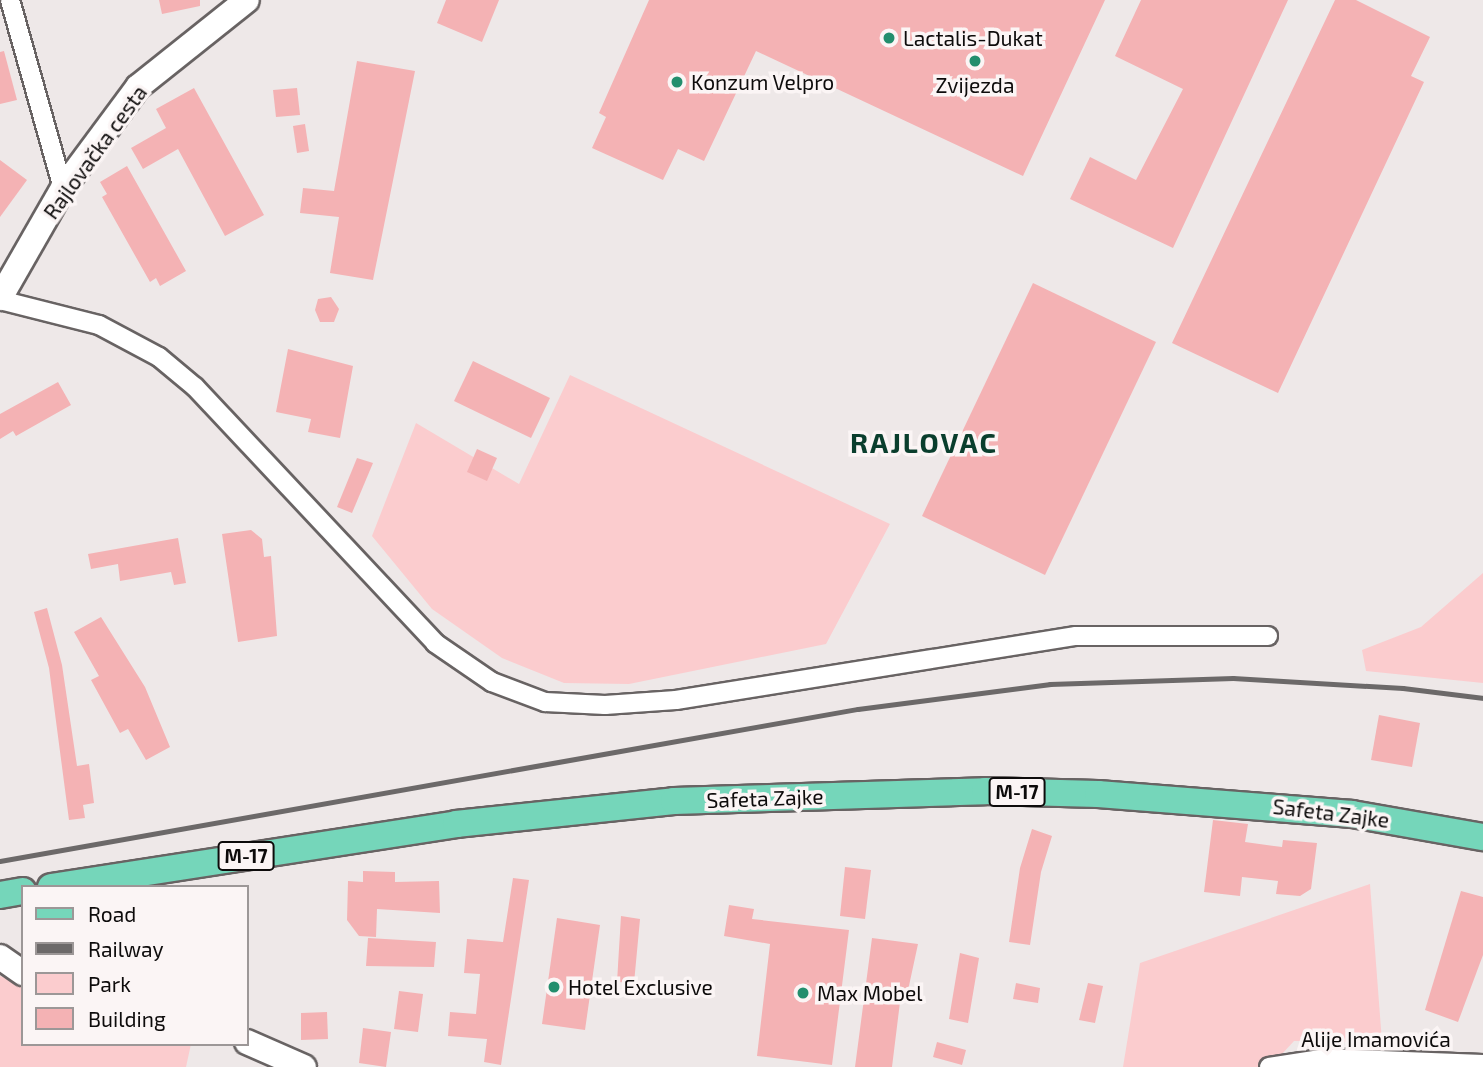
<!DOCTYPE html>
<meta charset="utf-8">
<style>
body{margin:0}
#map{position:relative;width:1483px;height:1067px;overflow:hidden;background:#eee8e8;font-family:"Exo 2",sans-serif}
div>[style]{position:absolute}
.green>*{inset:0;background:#fbccce}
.building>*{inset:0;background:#f4b2b4}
.roads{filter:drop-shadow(2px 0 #686363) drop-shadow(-2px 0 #686363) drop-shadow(0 2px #686363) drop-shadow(0 -2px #686363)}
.street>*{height:18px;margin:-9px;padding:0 9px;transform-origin:9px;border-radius:9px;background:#fff}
.secondary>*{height:24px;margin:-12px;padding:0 12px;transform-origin:12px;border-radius:12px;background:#fff}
.primary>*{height:26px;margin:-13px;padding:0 13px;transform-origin:13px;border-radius:13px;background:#75d6ba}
.rail>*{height:4.5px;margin:-2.25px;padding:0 2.25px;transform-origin:2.25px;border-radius:2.25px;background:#6c6969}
.dots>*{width:19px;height:19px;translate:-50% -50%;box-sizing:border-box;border:4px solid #fbf5f5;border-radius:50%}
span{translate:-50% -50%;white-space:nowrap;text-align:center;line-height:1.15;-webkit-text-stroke:7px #fbf5f5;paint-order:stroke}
.shield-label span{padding:2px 5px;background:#fbf5f5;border:2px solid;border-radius:5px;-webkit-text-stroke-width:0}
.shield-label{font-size:19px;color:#0d0b0b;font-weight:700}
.poi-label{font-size:21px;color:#0d0b0b}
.left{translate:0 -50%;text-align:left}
.street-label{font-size:21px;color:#0d0b0b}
.district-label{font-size:28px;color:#0a3e2d;font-weight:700;letter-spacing:2px}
.legend{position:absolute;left:21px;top:885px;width:228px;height:161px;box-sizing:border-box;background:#fbf5f5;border:2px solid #9c9797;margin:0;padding:9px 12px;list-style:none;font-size:21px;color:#0d0b0b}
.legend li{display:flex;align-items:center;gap:14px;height:35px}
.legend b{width:35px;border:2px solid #9c9797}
</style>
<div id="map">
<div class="green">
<i style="clip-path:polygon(570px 375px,890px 524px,826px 644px,629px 684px,564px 683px,502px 658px,432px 609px,372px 536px,416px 423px,519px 484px)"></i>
<i style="clip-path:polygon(1483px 573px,1483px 683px,1366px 671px,1362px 650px,1421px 627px)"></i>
<i style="clip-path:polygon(1370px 884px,1382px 1042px,1294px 1041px,1270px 1067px,1123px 1067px,1140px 963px)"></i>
<i style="clip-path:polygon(0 976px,23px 984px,23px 1044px,191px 1044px,186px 1067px,0 1067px)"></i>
</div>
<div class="building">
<i style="clip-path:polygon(159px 0,200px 0,200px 6px,162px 14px)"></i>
<i style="clip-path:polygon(446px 0,499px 0,482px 42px,437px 23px)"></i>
<i style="clip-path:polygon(649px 0,1105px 0,1023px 176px,756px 51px,704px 161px,678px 149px,663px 180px,592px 148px,606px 117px,599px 113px)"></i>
<i style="clip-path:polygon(1141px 0,1288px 0,1173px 248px,1070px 199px,1090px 157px,1136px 180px,1183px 89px,1115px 56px)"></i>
<i style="clip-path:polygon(1335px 0,1356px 0,1430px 37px,1411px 76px,1424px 82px,1278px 393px,1172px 343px)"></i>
<i style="clip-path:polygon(4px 51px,17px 100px,0 104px,0 52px)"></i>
<i style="clip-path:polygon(357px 61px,415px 71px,373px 280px,330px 273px,339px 217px,300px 213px,303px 188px,334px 191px)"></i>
<i style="clip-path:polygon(194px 88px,264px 215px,225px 236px,178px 149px,143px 169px,131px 148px,166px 128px,156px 109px)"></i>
<i style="clip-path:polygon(297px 88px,300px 115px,276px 117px,273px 90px)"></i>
<i style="clip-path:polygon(305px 124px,309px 151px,297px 153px,293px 126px)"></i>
<i style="clip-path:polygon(0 160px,27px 180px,0 217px)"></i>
<i style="clip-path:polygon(127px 166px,186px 271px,160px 286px,156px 278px,150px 282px,102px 197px,107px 194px,100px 182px)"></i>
<i style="clip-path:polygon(1033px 283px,1156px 342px,1045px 575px,922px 516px)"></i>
<i style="clip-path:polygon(331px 297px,339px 309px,334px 322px,320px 322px,315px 310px,318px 299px)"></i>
<i style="clip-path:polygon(288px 349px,353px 366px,340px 438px,308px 432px,311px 419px,276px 412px)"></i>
<i style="clip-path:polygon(473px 361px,550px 398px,531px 438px,454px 401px)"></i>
<i style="clip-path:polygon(58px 382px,71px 405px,16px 436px,13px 431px,0 439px,0 414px)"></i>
<i style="clip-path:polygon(477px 449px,497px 458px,487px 481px,467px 472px)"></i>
<i style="clip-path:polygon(357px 458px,373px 463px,352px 513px,337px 507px)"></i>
<i style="clip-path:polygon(251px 530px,262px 539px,264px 557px,271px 556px,277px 636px,238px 642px,222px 534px)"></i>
<i style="clip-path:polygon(178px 538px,186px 583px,174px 585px,171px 572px,120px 581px,118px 564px,91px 569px,88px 554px)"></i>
<i style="clip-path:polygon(47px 608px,62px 665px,77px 766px,89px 764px,94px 803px,83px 805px,85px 818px,69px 820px,49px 668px,34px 612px)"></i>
<i style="clip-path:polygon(101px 617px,145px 687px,170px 747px,146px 760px,128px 729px,120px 733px,91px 680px,99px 676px,74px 632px)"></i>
<i style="clip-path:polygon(1379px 715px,1420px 723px,1412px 767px,1371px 760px)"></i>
<i style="clip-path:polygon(1213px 820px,1248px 824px,1245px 842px,1282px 847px,1283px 840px,1317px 843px,1311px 889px,1300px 896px,1276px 894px,1278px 881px,1242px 877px,1240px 896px,1204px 892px)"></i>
<i style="clip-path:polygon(1032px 829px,1052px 836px,1041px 872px,1030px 945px,1009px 942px,1020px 868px)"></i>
<i style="clip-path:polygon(845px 867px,871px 870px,865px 919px,840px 916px)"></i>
<i style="clip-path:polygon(363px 871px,395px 872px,395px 882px,439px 881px,440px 913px,377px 909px,376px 937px,359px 936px,347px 920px,348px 881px,363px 882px)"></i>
<i style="clip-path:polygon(513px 878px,529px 880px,501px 1065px,484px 1062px,487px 1039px,448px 1036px,450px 1012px,476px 1014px,480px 974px,464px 973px,467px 939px,503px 942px)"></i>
<i style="clip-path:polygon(1461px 891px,1483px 897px,1483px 955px,1458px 1022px,1425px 1010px)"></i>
<i style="clip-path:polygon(729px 905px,754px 909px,752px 919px,849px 930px,832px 1065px,757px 1056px,770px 944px,724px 936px)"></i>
<i style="clip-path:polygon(621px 916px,640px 919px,634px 983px,617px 982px)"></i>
<i style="clip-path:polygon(557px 918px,600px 925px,585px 1030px,542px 1024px)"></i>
<i style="clip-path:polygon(368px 938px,436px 942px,434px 967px,366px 966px)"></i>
<i style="clip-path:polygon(872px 938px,918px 944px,907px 995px,901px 994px,892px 1067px,855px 1067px)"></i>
<i style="clip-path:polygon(960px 953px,979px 958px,968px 1023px,949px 1019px)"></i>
<i style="clip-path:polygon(1016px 983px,1040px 988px,1038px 1003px,1013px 999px)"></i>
<i style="clip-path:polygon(1088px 983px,1103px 986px,1095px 1023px,1079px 1020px)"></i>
<i style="clip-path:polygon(399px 991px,423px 994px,418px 1032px,394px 1029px)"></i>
<i style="clip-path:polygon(327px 1012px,328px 1039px,301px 1040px,301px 1013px)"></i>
<i style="clip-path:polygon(363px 1028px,391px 1032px,386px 1067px,359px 1063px)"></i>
<i style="clip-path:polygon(937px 1042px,966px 1050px,962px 1065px,933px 1057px)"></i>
</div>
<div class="roads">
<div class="street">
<i style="left:10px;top:0;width:195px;rotate:74.3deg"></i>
<i style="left:0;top:300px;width:102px;rotate:14.2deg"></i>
<i style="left:99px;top:325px;width:68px;rotate:28.1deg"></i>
<i style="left:159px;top:357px;width:47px;rotate:39.8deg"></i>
<i style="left:195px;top:387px;width:351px;rotate:46.8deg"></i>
<i style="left:435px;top:643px;width:69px;rotate:34.4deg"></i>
<i style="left:492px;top:682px;width:57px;rotate:20.7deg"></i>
<i style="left:545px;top:702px;width:60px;rotate:2.9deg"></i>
<i style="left:605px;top:705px;width:71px;rotate:-4deg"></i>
<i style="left:676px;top:700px;width:405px;rotate:-9.1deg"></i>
<i style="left:1076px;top:636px;width:192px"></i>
<i style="left:1269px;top:1067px;width:59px;rotate:-8.8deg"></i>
<i style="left:1327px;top:1058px;width:156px;rotate:2.2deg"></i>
</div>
<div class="secondary">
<i style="left:0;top:298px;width:127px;rotate:-60.2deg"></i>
<i style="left:63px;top:188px;width:126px;rotate:-53.4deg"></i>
<i style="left:138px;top:87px;width:139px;rotate:-38.6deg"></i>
<i style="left:0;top:957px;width:28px;rotate:35deg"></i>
<i style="left:247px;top:1042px;width:62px;rotate:23.7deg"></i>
</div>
<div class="primary">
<i style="left:51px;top:887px;width:410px;rotate:-8.8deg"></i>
<i style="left:456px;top:824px;width:219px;rotate:-6deg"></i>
<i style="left:674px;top:801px;width:311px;rotate:-1.8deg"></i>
<i style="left:985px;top:791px;width:113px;rotate:1.5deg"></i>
<i style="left:1098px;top:794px;width:255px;rotate:4.5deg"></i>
<i style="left:1352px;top:814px;width:133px;rotate:10deg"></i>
<i style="left:0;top:895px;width:23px;rotate:-10deg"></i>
</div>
</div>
<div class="rail">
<i style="left:0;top:861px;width:871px;rotate:-10.05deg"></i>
<i style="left:858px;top:709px;width:194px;rotate:-7.4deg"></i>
<i style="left:1050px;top:684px;width:183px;rotate:-1.9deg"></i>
<i style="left:1233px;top:678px;width:170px;rotate:3.4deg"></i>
<i style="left:1403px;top:688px;width:81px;rotate:7.1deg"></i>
</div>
<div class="dots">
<i style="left:889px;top:38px;background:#238e6d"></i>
<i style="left:975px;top:61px;background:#238e6d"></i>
<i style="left:677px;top:82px;background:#238e6d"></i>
<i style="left:554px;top:987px;background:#238e6d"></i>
<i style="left:803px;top:993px;background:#238e6d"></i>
</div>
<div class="shield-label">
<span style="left:1017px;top:792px">M-17</span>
<span style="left:246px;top:856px">M-17</span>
</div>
<div class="poi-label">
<span class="left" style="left:903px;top:38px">Lactalis-Dukat</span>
<span class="left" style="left:691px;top:82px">Konzum Velpro</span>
<span style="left:975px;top:85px">Zvijezda</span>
<span class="left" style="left:568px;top:987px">Hotel Exclusive</span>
<span class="left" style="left:817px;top:993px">Max Mobel</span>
</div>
<div class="street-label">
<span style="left:95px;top:152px;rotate:-54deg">Rajlovačka cesta</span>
<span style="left:765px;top:798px;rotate:-2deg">Safeta Zajke</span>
<span style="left:1331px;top:813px;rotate:7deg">Safeta Zajke</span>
<span style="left:1376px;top:1039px">Alije Imamovića</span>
</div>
<div class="district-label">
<span style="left:924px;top:442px">RAJLOVAC</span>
</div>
<ul class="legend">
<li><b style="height:9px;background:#75d6ba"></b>Road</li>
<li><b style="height:9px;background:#6c6969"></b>Railway</li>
<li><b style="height:19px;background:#fbccce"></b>Park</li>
<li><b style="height:19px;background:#f4b2b4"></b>Building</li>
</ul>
</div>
